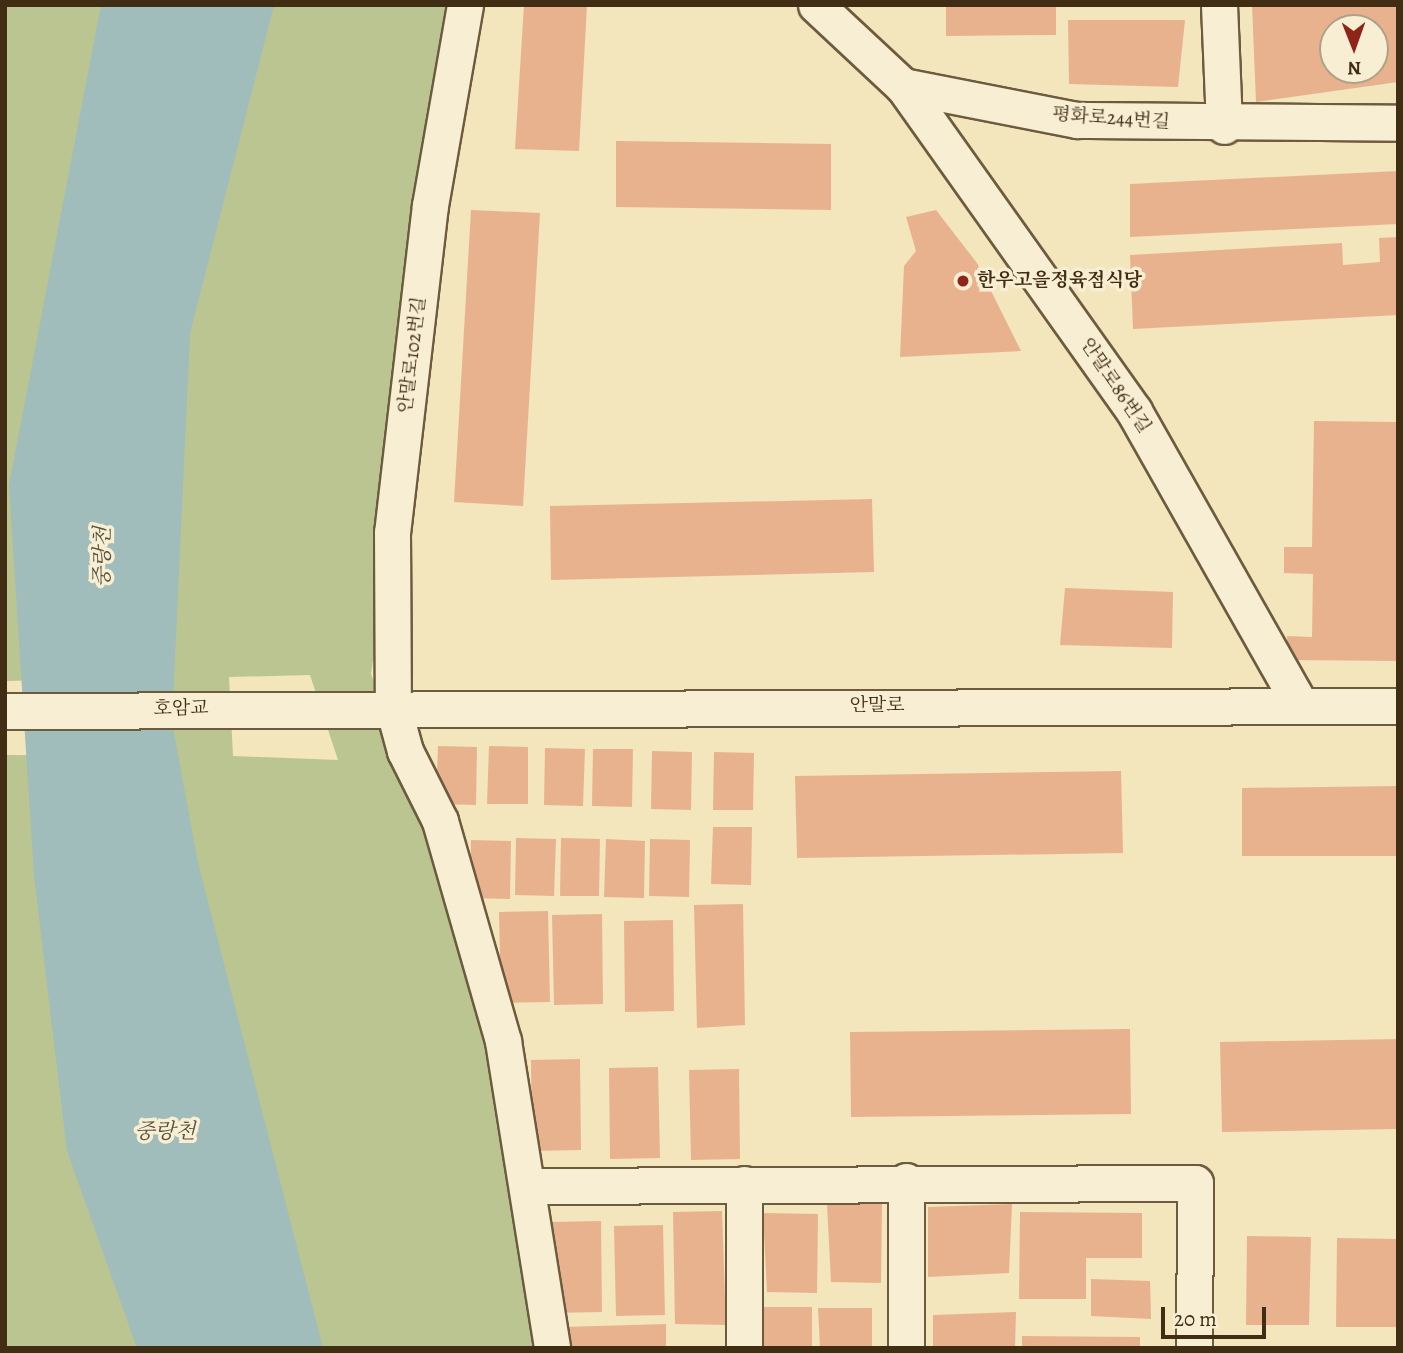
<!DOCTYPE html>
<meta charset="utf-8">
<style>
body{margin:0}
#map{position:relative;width:1403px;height:1353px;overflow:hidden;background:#f3e5bc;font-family:Alegreya,"Noto Serif KR",serif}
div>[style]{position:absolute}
.green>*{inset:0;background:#bac591}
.water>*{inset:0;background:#a0bcbb}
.building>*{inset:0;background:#e9b28f}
.roads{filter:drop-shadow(2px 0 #6d5b3e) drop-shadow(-2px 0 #6d5b3e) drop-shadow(0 2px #6d5b3e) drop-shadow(0 -2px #6d5b3e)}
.street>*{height:35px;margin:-17.5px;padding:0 17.5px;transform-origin:17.5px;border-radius:17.5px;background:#f7eed3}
.dots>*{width:19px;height:19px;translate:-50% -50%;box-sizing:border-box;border:4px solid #f7eed3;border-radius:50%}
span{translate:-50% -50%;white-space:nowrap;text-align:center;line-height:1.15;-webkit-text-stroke:7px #f7eed3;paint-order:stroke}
.street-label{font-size:19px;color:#402d14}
.poi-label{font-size:19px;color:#402d14;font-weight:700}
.left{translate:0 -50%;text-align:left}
.water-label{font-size:21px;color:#58513e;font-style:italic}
.frame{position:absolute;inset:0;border:7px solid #402d14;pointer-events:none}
.north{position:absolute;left:1319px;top:14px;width:70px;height:70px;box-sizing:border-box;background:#f7eed3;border:2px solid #aea187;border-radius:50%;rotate:179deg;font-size:19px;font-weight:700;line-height:28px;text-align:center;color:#402d14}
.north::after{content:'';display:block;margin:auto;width:24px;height:32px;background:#8f2418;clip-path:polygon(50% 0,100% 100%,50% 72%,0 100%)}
.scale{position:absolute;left:1161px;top:1307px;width:105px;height:32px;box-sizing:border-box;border:4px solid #402d14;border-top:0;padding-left:9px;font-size:21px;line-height:24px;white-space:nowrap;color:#402d14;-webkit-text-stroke:5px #f7eed3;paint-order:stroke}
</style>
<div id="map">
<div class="green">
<i style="clip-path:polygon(evenodd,5px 5px,469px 5px,371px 674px,420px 803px,492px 1046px,539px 1348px,5px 1348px,5px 5px,310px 675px,338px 760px,233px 756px,229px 677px,310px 675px,5px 5px,132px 678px,142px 756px,7px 755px,6px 681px,132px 678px)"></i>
</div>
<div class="water">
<i style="clip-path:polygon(101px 5px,274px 5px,190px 333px,172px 722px,198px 863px,323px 1348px,137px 1348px,67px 1151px,34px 876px,9px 485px)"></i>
</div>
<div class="building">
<i style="clip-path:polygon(524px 5px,587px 5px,579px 151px,515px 149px)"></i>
<i style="clip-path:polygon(946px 5px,1056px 5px,1056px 35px,946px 36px)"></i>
<i style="clip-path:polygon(evenodd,1252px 5px,1398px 5px,1398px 82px,1256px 102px,1252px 5px,1333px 28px,1375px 28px,1375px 70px,1333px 70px,1333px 28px)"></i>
<i style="clip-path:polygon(1068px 20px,1185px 20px,1178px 87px,1069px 84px)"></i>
<i style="clip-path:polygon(616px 141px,831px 144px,831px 210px,616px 207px)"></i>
<i style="clip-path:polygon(1398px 171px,1398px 224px,1130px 237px,1130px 184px)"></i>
<i style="clip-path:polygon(471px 210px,540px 213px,523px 506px,454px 502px)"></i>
<i style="clip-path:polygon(936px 210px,977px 263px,1021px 351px,900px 357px,904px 266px,916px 251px,906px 217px)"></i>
<i style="clip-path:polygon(1398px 237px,1398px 315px,1133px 329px,1130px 255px,1342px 243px,1343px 265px,1380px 262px,1379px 238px)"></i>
<i style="clip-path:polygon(1314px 421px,1398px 422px,1398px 661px,1288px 660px,1287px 636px,1312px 637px,1313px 574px,1284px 573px,1284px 547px,1312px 547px)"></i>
<i style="clip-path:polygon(872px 499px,874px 572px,551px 580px,550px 506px)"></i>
<i style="clip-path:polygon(1065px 588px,1173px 592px,1172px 648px,1060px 645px)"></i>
<i style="clip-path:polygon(438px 746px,477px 747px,476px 805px,436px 804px)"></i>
<i style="clip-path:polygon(489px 746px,528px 747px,528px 804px,487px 804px)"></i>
<i style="clip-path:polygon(545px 748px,585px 749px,583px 806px,544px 805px)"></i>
<i style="clip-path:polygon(593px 749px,633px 749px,632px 807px,592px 806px)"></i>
<i style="clip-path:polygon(652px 751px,692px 752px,691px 810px,651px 809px)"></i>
<i style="clip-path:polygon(714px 752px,754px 753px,753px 810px,713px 810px)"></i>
<i style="clip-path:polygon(1121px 771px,1123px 853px,797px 858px,795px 776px)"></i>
<i style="clip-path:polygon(1398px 786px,1398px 856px,1242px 856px,1242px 788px)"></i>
<i style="clip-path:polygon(713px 827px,752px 827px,751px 885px,711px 884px)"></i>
<i style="clip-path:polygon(516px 838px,556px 839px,554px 896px,515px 895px)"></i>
<i style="clip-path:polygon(561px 838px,600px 839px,599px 896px,560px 896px)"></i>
<i style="clip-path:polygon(606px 839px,645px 841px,644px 898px,604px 897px)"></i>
<i style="clip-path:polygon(650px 839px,690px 840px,689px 897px,649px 896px)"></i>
<i style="clip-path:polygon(471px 840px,511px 841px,510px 899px,470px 898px)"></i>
<i style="clip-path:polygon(743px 904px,745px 1025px,697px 1028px,694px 905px)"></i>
<i style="clip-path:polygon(548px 911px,550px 1002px,501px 1003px,499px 912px)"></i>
<i style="clip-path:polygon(602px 914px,603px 1004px,554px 1005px,552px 915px)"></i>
<i style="clip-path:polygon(673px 920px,674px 1011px,625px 1012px,624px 921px)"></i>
<i style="clip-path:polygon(1130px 1029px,1131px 1114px,851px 1117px,850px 1032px)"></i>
<i style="clip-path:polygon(1398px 1039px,1398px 1129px,1222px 1132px,1220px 1042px)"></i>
<i style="clip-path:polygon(580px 1059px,581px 1150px,532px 1151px,531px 1060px)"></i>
<i style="clip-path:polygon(658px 1067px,660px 1158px,610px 1159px,609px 1068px)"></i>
<i style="clip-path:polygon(739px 1069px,740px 1159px,691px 1160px,689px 1070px)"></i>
<i style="clip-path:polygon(827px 1204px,882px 1204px,881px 1283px,831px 1282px)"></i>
<i style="clip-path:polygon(1012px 1204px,1009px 1273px,928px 1277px,928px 1207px)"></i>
<i style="clip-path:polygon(722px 1211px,726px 1325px,675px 1324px,673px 1212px)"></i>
<i style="clip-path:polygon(1020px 1212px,1142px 1213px,1142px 1258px,1086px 1258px,1086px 1299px,1019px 1299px)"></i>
<i style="clip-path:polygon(763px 1213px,818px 1214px,817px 1293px,767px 1292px)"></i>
<i style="clip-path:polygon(601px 1221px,602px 1312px,553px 1313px,551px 1222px)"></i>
<i style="clip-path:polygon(663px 1225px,665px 1315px,616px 1316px,614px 1226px)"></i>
<i style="clip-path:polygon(1247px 1236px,1311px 1237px,1309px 1325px,1246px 1325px)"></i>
<i style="clip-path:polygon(1337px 1238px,1398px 1239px,1398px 1327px,1336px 1327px)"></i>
<i style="clip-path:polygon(1091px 1279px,1150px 1281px,1151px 1319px,1091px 1316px)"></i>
<i style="clip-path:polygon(758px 1307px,812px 1307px,812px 1348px,759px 1348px)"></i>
<i style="clip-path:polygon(818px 1308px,872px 1308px,872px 1348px,820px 1348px)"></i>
<i style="clip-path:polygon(1016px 1312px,1015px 1348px,933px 1348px,933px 1315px)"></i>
<i style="clip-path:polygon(666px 1324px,666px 1348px,564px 1348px,563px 1327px)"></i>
<i style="clip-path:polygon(1022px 1336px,1140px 1337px,1140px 1348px,1022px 1348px)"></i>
</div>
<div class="roads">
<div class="street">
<i style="left:465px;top:5px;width:203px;rotate:99.9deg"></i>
<i style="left:430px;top:205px;width:329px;rotate:96.6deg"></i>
<i style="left:392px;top:532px;width:175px;rotate:89.7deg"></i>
<i style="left:393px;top:707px;width:46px;rotate:74.7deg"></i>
<i style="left:405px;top:751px;width:78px;rotate:63.4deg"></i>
<i style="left:440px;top:821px;width:229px;rotate:74deg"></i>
<i style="left:503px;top:1041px;width:311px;rotate:80.9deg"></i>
<i style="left:816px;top:5px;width:119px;rotate:43deg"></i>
<i style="left:903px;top:86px;width:177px;rotate:11.1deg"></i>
<i style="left:1077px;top:120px;width:321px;rotate:0.5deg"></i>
<i style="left:1219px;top:5px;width:121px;rotate:87.6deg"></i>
<i style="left:903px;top:86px;width:399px;rotate:54.6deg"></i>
<i style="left:1134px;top:411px;width:337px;rotate:60.5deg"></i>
<i style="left:5px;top:711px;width:1393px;rotate:-0.21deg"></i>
<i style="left:906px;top:1181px;width:167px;rotate:90deg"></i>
<i style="left:529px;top:1186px;width:666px;rotate:-0.26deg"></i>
<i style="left:1195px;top:1183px;width:165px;rotate:90.3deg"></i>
<i style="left:744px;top:1348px;width:164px;rotate:-90deg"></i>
</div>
</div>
<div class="dots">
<i style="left:963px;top:281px;background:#8f2418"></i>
</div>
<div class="street-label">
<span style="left:1111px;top:119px;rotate:4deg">평화로244번길</span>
<span style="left:413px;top:355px;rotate:-83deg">안말로102번길</span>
<span style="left:1115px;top:386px;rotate:56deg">안말로86번길</span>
<span style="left:877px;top:706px">안말로</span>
<span style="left:181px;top:709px;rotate:-1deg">호암교</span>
</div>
<div class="poi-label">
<span class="left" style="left:977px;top:281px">한우고을정육점식당</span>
</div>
<div class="water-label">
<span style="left:102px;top:557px;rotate:-89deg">중랑천</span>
<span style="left:165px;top:1131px">중랑천</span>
</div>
<div class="frame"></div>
<div class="north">N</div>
<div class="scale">20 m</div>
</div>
